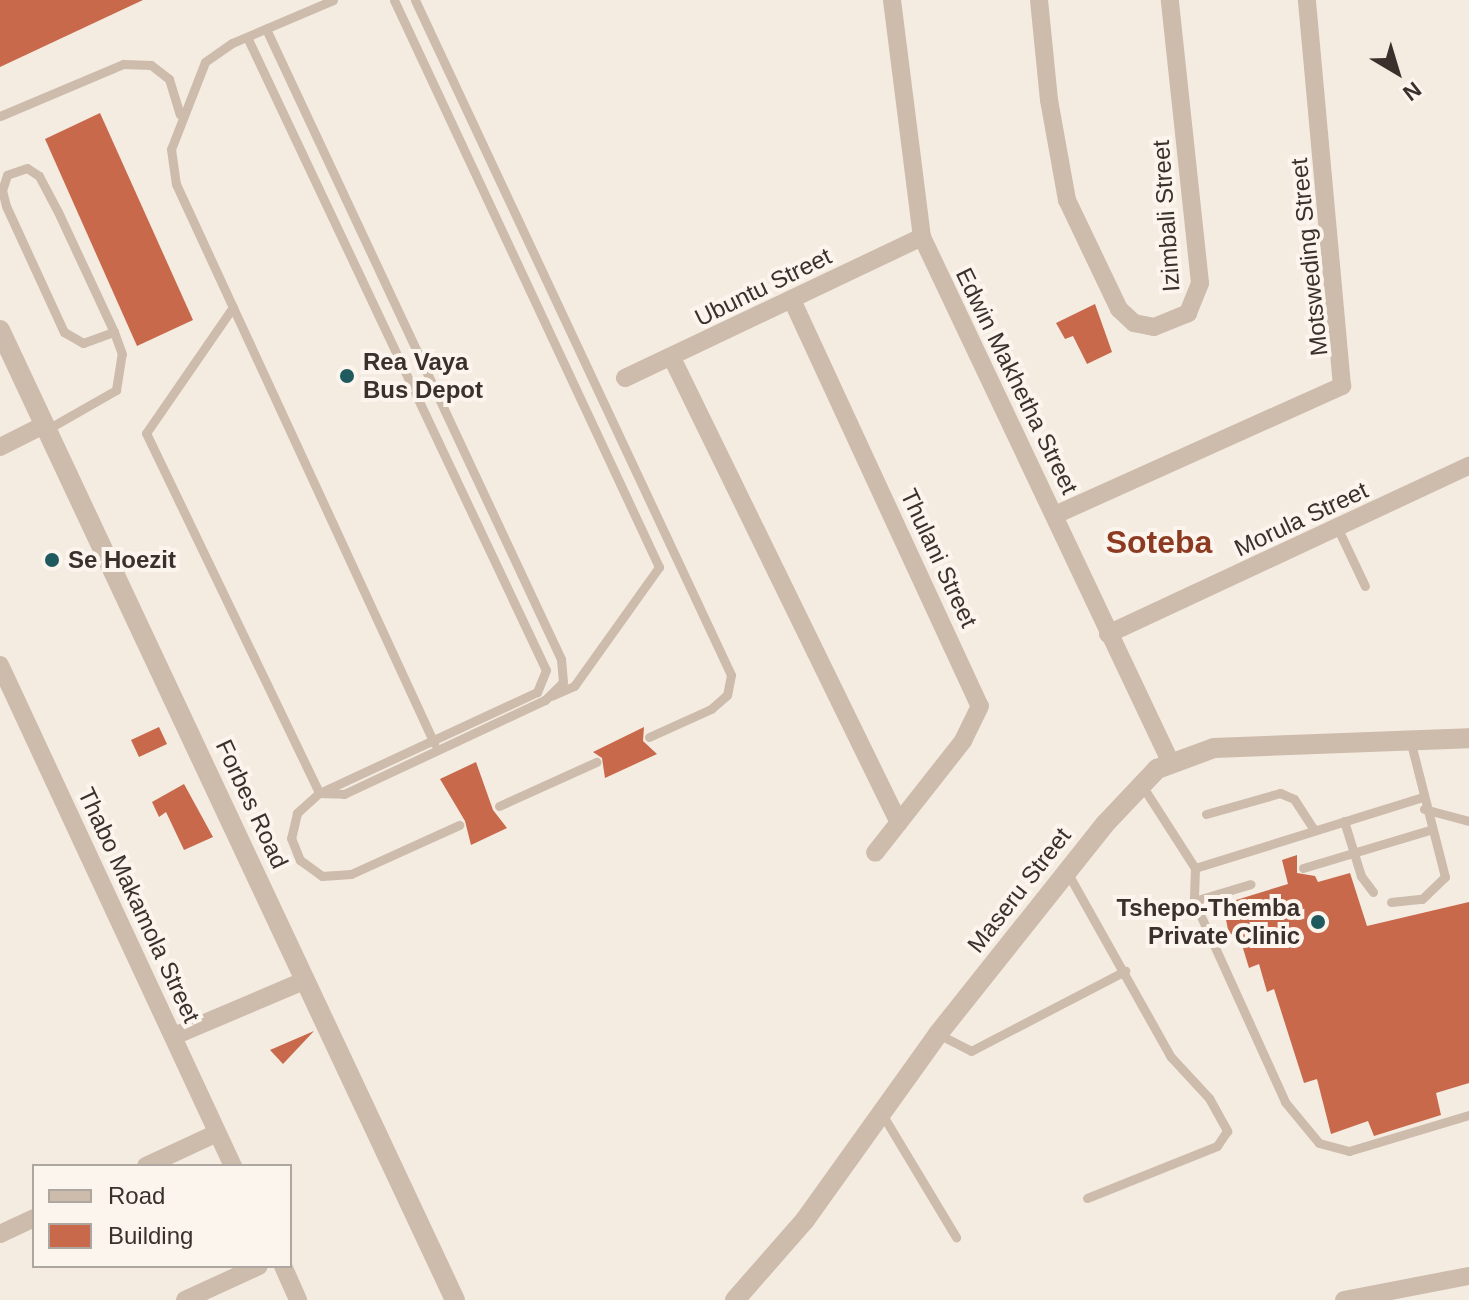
<!DOCTYPE html>
<style>
body{margin:0}
#map{position:relative;width:1469px;height:1300px;overflow:hidden;background:#f4ebe1;font-family:Arial,sans-serif}
div>[style]{position:absolute}
.building>*{inset:0;background:#c8694b}
.service>*{height:9px;margin:-4.5px;padding:0 4.5px;transform-origin:4.5px;border-radius:4.5px;background:#cdbbac}
.minor>*{height:18px;margin:-9px;padding:0 9px;transform-origin:9px;border-radius:9px;background:#cdbbac}
.tertiary>*{height:20px;margin:-10px;padding:0 10px;transform-origin:10px;border-radius:10px;background:#cdbbac}
.dots>*{width:22px;height:22px;translate:-50% -50%;box-sizing:border-box;border:4px solid #fbf5ee;border-radius:50%}
span{translate:-50% -50%;white-space:nowrap;text-align:center;line-height:1.15;-webkit-text-stroke:8px #fbf5ee;paint-order:stroke}
.street-label{font-size:24px;color:#3b302b}
.poi-label{font-size:24px;color:#3b302b;font-weight:700}
.left{translate:0 -50%;text-align:left}
.right{translate:-100% -50%;text-align:right}
.district-label{font-size:32px;color:#8c3b22;font-weight:700}
.legend{position:absolute;left:32px;top:1164px;width:260px;height:104px;box-sizing:border-box;background:#fbf5ee;border:2px solid #aea6a0;margin:0;padding:10px 14px;list-style:none;font-size:24px;color:#3b302b}
.legend li{display:flex;align-items:center;gap:16px;height:40px}
.legend b{width:40px;border:2px solid #aea6a0}
.north{position:absolute;left:1357px;top:32px;width:80px;height:80px;-webkit-text-stroke:6px #fbf5ee;paint-order:stroke;rotate:142deg;font-size:22px;font-weight:700;line-height:32px;text-align:center;color:#3b302b}
.north::after{content:'';display:block;margin:auto;width:28px;height:36px;background:#3b302b;clip-path:polygon(50% 0,100% 100%,50% 72%,0 100%)}
</style>
<div id="map">
<div class="building">
<i style="clip-path:polygon(0 0,143px 0,0 67px)"></i>
<i style="clip-path:polygon(100px 113px,193px 320px,137px 346px,45px 139px)"></i>
<i style="clip-path:polygon(1095px 304px,1112px 352px,1087px 364px,1073px 336px,1065px 339px,1056px 323px)"></i>
<i style="clip-path:polygon(159px 727px,167px 744px,139px 757px,131px 740px)"></i>
<i style="clip-path:polygon(644px 727px,643px 741px,657px 754px,605px 778px,602px 758px,593px 752px)"></i>
<i style="clip-path:polygon(476px 762px,493px 810px,507px 828px,471px 845px,465px 821px,440px 779px)"></i>
<i style="clip-path:polygon(184px 784px,213px 837px,184px 850px,166px 812px,159px 817px,152px 802px)"></i>
<i style="clip-path:polygon(1297px 855px,1297px 873px,1315px 876px,1318px 882px,1350px 873px,1367px 926px,1469px 902px,1469px 1083px,1436px 1093px,1441px 1115px,1374px 1136px,1368px 1121px,1331px 1134px,1317px 1079px,1304px 1083px,1274px 989px,1267px 992px,1259px 964px,1249px 968px,1238px 932px,1229px 935px,1223px 904px,1288px 884px,1282px 860px)"></i>
<i style="clip-path:polygon(314px 1031px,283px 1064px,270px 1050px)"></i>
</div>
<div class="service">
<i style="left:333px;top:0;width:110px;rotate:156.9deg"></i>
<i style="left:232px;top:43px;width:33px;rotate:145deg"></i>
<i style="left:205px;top:62px;width:93px;rotate:111.3deg"></i>
<i style="left:171px;top:149px;width:35px;rotate:82deg"></i>
<i style="left:176px;top:184px;width:616px;rotate:65.22deg"></i>
<i style="left:394px;top:0;width:626px;rotate:64.95deg"></i>
<i style="left:659px;top:567px;width:146px;rotate:125.5deg"></i>
<i style="left:574px;top:686px;width:24px;rotate:156deg"></i>
<i style="left:415px;top:0;width:745px;rotate:64.91deg"></i>
<i style="left:731px;top:675px;width:20px;rotate:101deg"></i>
<i style="left:727px;top:695px;width:21px;rotate:139deg"></i>
<i style="left:711px;top:709px;width:68px;rotate:155.7deg"></i>
<i style="left:247px;top:37px;width:700px;rotate:64.72deg"></i>
<i style="left:546px;top:670px;width:24px;rotate:112deg"></i>
<i style="left:537px;top:692px;width:240px;rotate:155.1deg"></i>
<i style="left:319px;top:793px;width:30px;rotate:138deg"></i>
<i style="left:297px;top:813px;width:26px;rotate:103deg"></i>
<i style="left:291px;top:838px;width:24px;rotate:68deg"></i>
<i style="left:300px;top:860px;width:27px;rotate:36deg"></i>
<i style="left:322px;top:876px;width:29px;rotate:-4deg"></i>
<i style="left:351px;top:874px;width:119px;rotate:-24.4deg"></i>
<i style="left:0;top:116px;width:134px;rotate:-22.9deg"></i>
<i style="left:123px;top:64px;width:28px;rotate:2deg"></i>
<i style="left:151px;top:65px;width:23px;rotate:38deg"></i>
<i style="left:169px;top:79px;width:37px;rotate:73deg"></i>
<i style="left:233px;top:307px;width:153px;rotate:124.6deg"></i>
<i style="left:146px;top:433px;width:399px;rotate:64.3deg"></i>
<i style="left:319px;top:793px;width:25px;rotate:2deg"></i>
<i style="left:344px;top:794px;width:222px;rotate:-25.1deg"></i>
<i style="left:545px;top:700px;width:25px;rotate:-45deg"></i>
<i style="left:563px;top:682px;width:23px;rotate:-95deg"></i>
<i style="left:561px;top:659px;width:696px;rotate:-115.09deg"></i>
<i style="left:46px;top:430px;width:81px;rotate:-29.7deg"></i>
<i style="left:116px;top:390px;width:36px;rotate:-81deg"></i>
<i style="left:122px;top:354px;width:23px;rotate:-110deg"></i>
<i style="left:114px;top:332px;width:132px;rotate:-115deg"></i>
<i style="left:58px;top:212px;width:41px;rotate:-117.8deg"></i>
<i style="left:39px;top:176px;width:14px;rotate:-146deg"></i>
<i style="left:27px;top:168px;width:21px;rotate:161deg"></i>
<i style="left:7px;top:175px;width:16px;rotate:108deg"></i>
<i style="left:2px;top:190px;width:16px;rotate:76deg"></i>
<i style="left:6px;top:206px;width:139px;rotate:65.3deg"></i>
<i style="left:64px;top:332px;width:22px;rotate:30deg"></i>
<i style="left:83px;top:343px;width:33px;rotate:-20deg"></i>
<i style="left:1338px;top:529px;width:63px;rotate:64.7deg"></i>
<i style="left:1141px;top:784px;width:100px;rotate:57.3deg"></i>
<i style="left:1195px;top:868px;width:33px;rotate:92deg"></i>
<i style="left:1194px;top:901px;width:59px;rotate:-16.6deg"></i>
<i style="left:499px;top:806px;width:107px;rotate:-24.4deg"></i>
<i style="left:1424px;top:809px;width:47px;rotate:14.9deg"></i>
<i style="left:1206px;top:814px;width:77px;rotate:-15.8deg"></i>
<i style="left:1280px;top:793px;width:15px;rotate:23deg"></i>
<i style="left:1294px;top:799px;width:35px;rotate:57deg"></i>
<i style="left:1344px;top:821px;width:58px;rotate:72.8deg"></i>
<i style="left:1361px;top:876px;width:20px;rotate:53deg"></i>
<i style="left:1195px;top:868px;width:236px;rotate:-17.3deg"></i>
<i style="left:1303px;top:868px;width:133px;rotate:-16.7deg"></i>
<i style="left:1067px;top:872px;width:212px;rotate:60.7deg"></i>
<i style="left:1171px;top:1057px;width:56px;rotate:47.2deg"></i>
<i style="left:1209px;top:1098px;width:38px;rotate:61deg"></i>
<i style="left:1227px;top:1131px;width:18px;rotate:124deg"></i>
<i style="left:1217px;top:1146px;width:140px;rotate:158.2deg"></i>
<i style="left:1194px;top:901px;width:221px;rotate:65.6deg"></i>
<i style="left:1285px;top:1102px;width:53px;rotate:50.3deg"></i>
<i style="left:1319px;top:1143px;width:31px;rotate:15deg"></i>
<i style="left:1349px;top:1151px;width:125px;rotate:-16.7deg"></i>
<i style="left:1391px;top:902px;width:31px;rotate:-6deg"></i>
<i style="left:1422px;top:899px;width:32px;rotate:-44deg"></i>
<i style="left:1445px;top:877px;width:137px;rotate:-104.3deg"></i>
<i style="left:938px;top:1034px;width:37px;rotate:27deg"></i>
<i style="left:971px;top:1051px;width:174px;rotate:-27.5deg"></i>
<i style="left:882px;top:1114px;width:144px;rotate:59deg"></i>
</div>
<div class="minor">
<i style="left:892px;top:0;width:239px;rotate:82.8deg"></i>
<i style="left:922px;top:237px;width:580px;rotate:64.67deg"></i>
<i style="left:1039px;top:0;width:100px;rotate:84.3deg"></i>
<i style="left:1049px;top:100px;width:102px;rotate:79.8deg"></i>
<i style="left:1067px;top:200px;width:121px;rotate:64.5deg"></i>
<i style="left:1119px;top:309px;width:21px;rotate:43deg"></i>
<i style="left:1134px;top:323px;width:20px;rotate:11deg"></i>
<i style="left:1154px;top:327px;width:37px;rotate:-22deg"></i>
<i style="left:1188px;top:313px;width:32px;rotate:-68deg"></i>
<i style="left:1200px;top:283px;width:285px;rotate:-96.1deg"></i>
<i style="left:792px;top:300px;width:447px;rotate:65.2deg"></i>
<i style="left:980px;top:706px;width:39px;rotate:116deg"></i>
<i style="left:963px;top:741px;width:142px;rotate:128.2deg"></i>
<i style="left:672px;top:358px;width:517px;rotate:63.98deg"></i>
<i style="left:625px;top:378px;width:329px;rotate:-25.4deg"></i>
<i style="left:0;top:447px;width:49px;rotate:-26.6deg"></i>
<i style="left:1055px;top:515px;width:315px;rotate:-24.2deg"></i>
<i style="left:1342px;top:386px;width:388px;rotate:-95.2deg"></i>
<i style="left:1108px;top:634px;width:398px;rotate:-25deg"></i>
<i style="left:0;top:665px;width:553px;rotate:65.06deg"></i>
<i style="left:174px;top:1036px;width:143px;rotate:-23deg"></i>
<i style="left:146px;top:1166px;width:78px;rotate:-24.9deg"></i>
<i style="left:0;top:1234px;width:38px;rotate:-25deg"></i>
<i style="left:283px;top:1266px;width:37px;rotate:66deg"></i>
<i style="left:185px;top:1300px;width:81px;rotate:-24.7deg"></i>
<i style="left:1344px;top:1300px;width:127px;rotate:-10.9deg"></i>
</div>
<div class="tertiary">
<i style="left:0;top:330px;width:1071px;rotate:64.87deg"></i>
<i style="left:735px;top:1300px;width:106px;rotate:-48.8deg"></i>
<i style="left:805px;top:1220px;width:229px;rotate:-54.4deg"></i>
<i style="left:938px;top:1034px;width:268px;rotate:-51.5deg"></i>
<i style="left:1105px;top:824px;width:76px;rotate:-46.6deg"></i>
<i style="left:1157px;top:769px;width:61px;rotate:-20.2deg"></i>
<i style="left:1214px;top:748px;width:255px;rotate:-2.2deg"></i>
</div>
<div class="dots">
<i style="left:347px;top:376px;background:#1f5a5e"></i>
<i style="left:52px;top:560px;background:#1f5a5e"></i>
<i style="left:1318px;top:922px;background:#1f5a5e"></i>
</div>
<div class="street-label">
<span style="left:1166px;top:216px;rotate:-94deg">Izimbali Street</span>
<span style="left:1309px;top:257px;rotate:-96deg">Motsweding Street</span>
<span style="left:763px;top:287px;rotate:-26deg">Ubuntu Street</span>
<span style="left:1017px;top:381px;rotate:64deg">Edwin Makhetha Street</span>
<span style="left:1301px;top:519px;rotate:-25deg">Morula Street</span>
<span style="left:939px;top:558px;rotate:65deg">Thulani Street</span>
<span style="left:252px;top:804px;rotate:65deg">Forbes Road</span>
<span style="left:1019px;top:890px;rotate:-52deg">Maseru Street</span>
<span style="left:139px;top:905px;rotate:65deg">Thabo Makamola Street</span>
</div>
<div class="poi-label">
<span class="left" style="left:363px;top:376px">Rea Vaya<br>Bus Depot</span>
<span class="left" style="left:68px;top:560px">Se Hoezit</span>
<span class="right" style="left:1300px;top:922px">Tshepo-Themba<br>Private Clinic</span>
</div>
<div class="district-label">
<span style="left:1159px;top:542px">Soteba</span>
</div>
<ul class="legend">
<li><b style="height:10px;background:#cdbbac"></b>Road</li>
<li><b style="height:22px;background:#c8694b"></b>Building</li>
</ul>
<div class="north">N</div>
</div>
